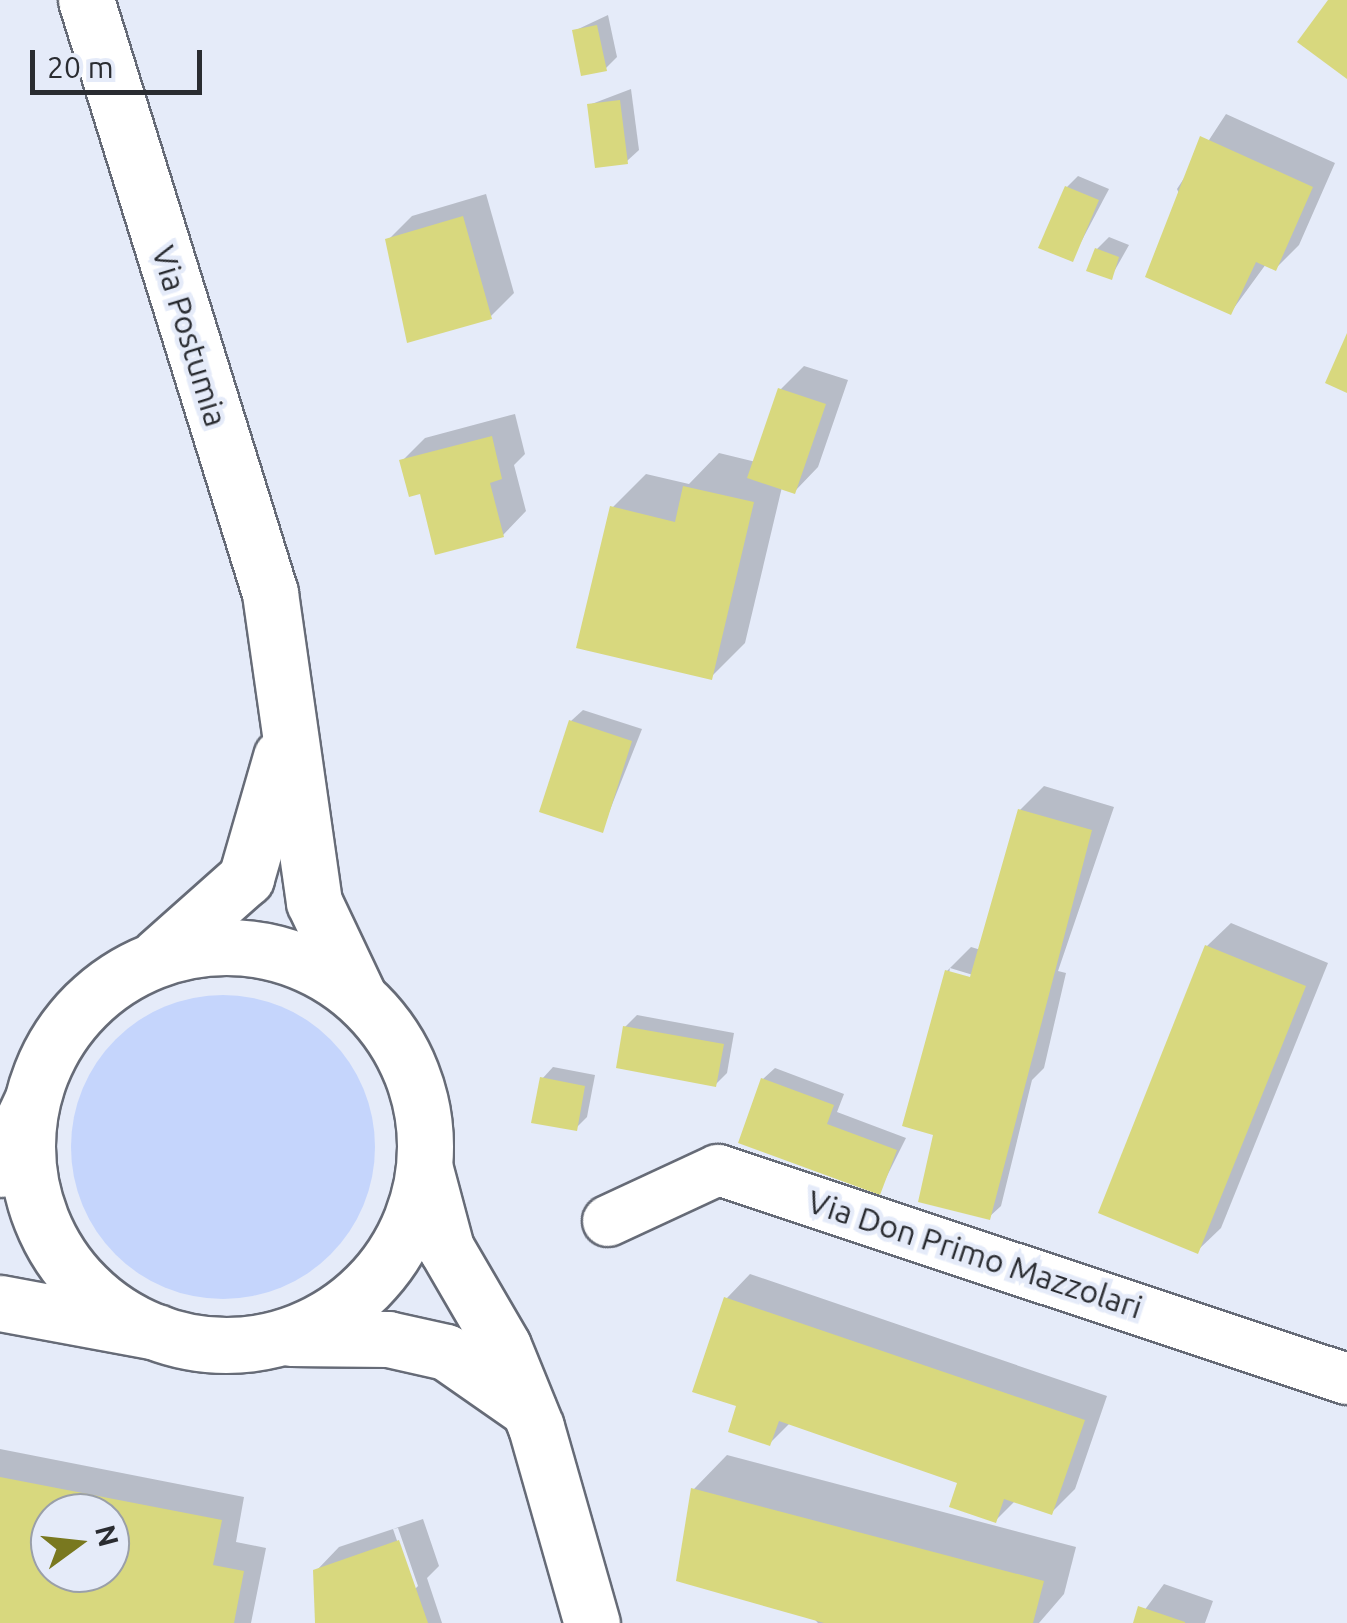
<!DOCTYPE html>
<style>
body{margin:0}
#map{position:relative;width:1347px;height:1623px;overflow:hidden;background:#e5ebf9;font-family:Ubuntu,sans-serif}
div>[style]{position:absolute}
.green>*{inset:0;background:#c5d5fc}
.round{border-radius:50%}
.shadow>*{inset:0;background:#0003}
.building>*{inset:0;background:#d8d87e}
.roads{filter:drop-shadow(2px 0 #666b77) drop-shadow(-2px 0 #666b77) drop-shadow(0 2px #666b77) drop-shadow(0 -2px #666b77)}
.minor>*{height:50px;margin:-25px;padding:0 25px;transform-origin:25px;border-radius:25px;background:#fff}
.secondary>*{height:55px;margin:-27.5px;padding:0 27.5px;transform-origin:27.5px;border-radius:27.5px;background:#fff}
.primary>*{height:55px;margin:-27.5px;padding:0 27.5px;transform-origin:27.5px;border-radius:27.5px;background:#fff}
.primary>.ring{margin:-27.5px;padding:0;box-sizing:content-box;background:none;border:55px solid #fff;border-radius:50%}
span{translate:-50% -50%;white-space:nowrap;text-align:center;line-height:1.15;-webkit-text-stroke:9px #e5ebf9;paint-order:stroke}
.street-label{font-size:32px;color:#2a2c31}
.north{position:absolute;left:30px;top:1493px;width:100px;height:100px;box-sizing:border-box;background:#e5ebf9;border:2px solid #9a9fa9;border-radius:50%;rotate:75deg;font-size:28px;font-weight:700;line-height:40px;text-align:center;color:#2a2c31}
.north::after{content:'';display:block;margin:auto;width:35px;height:45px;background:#79781f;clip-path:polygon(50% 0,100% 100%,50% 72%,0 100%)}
.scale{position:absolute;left:30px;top:50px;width:172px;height:45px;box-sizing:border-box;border:5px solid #2a2c31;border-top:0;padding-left:12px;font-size:30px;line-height:35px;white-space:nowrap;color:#2a2c31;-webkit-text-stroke:8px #e5ebf9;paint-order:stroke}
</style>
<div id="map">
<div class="green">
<i class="round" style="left:71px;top:995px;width:304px;height:304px"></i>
</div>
<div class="shadow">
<i style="clip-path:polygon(608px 15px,617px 57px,605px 69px,574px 31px)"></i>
<i style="clip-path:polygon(631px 89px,639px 150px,627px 161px,589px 105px)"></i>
<i style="clip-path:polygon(1226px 114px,1335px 163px,1299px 245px,1276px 268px,1266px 264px,1231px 312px,1177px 189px)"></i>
<i style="clip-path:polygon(1078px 176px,1109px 189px,1072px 259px,1067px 187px)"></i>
<i style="clip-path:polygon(486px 194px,514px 293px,491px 316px,388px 240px,412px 216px)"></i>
<i style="clip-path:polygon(1109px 237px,1129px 245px,1111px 277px,1097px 249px)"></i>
<i style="clip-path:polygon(804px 366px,848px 380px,818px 467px,795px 491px,782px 487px,745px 643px,711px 677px,612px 508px,646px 474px,689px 484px,719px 453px,756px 462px,780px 390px)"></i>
<i style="clip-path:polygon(515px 414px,525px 454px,514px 465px,526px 511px,503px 535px,422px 491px,402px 461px,425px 438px)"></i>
<i style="clip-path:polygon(583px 710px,642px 729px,602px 830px,571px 721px)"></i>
<i style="clip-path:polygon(evenodd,1044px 786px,1114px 807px,1058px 971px,1066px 973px,1044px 1068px,1032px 1080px,1001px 1206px,989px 1217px,936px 1133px,947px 971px,971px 947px,981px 950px,1020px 810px,1044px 786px,950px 968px,973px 975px,973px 980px,949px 973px,950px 968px)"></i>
<i style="clip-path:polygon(1231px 923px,1328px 963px,1221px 1228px,1197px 1251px,1207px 946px)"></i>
<i style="clip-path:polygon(637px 1015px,734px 1033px,727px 1073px,715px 1085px,625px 1027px)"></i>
<i style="clip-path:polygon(553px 1067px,595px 1075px,587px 1117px,576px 1128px,542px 1079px)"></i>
<i style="clip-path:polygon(775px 1068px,844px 1094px,837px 1112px,906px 1138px,879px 1192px,763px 1079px)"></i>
<i style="clip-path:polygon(750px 1274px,1107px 1396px,1075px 1489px,1052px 1512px,1016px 1500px,995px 1521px,960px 1481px,790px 1423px,770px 1443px,739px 1405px,727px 1298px)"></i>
<i style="clip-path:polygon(evenodd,0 1449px,244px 1497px,236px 1542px,266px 1548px,251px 1623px,0 1623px,0 1449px,50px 1513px,110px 1513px,110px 1573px,50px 1573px,50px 1513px)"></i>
<i style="clip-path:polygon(727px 1455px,1076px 1547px,1064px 1594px,1039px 1623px,818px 1623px,694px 1489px)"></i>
<i style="clip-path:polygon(evenodd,423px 1519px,439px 1566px,427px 1578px,442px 1623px,318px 1623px,316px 1571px,339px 1547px,423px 1519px,398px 1528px,418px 1586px,414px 1590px,393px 1529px,398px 1528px)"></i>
<i style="clip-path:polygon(1164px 1584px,1213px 1601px,1205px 1623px,1135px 1623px)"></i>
</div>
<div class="building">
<i style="clip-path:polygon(1328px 0,1347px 0,1347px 79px,1297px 42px)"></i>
<i style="clip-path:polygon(597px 25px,607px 71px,581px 76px,572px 30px)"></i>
<i style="clip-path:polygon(620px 100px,628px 164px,595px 168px,587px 104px)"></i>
<i style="clip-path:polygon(1200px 136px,1313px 187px,1276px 271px,1256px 262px,1231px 315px,1145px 277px)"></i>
<i style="clip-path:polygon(1065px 186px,1099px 200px,1073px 262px,1038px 248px)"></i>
<i style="clip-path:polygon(463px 216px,492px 319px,407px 343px,385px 239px)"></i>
<i style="clip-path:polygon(1095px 248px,1119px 257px,1112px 280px,1086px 271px)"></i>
<i style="clip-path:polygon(1347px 333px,1347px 393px,1325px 383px)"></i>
<i style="clip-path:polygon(778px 388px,826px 404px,795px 494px,747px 478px)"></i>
<i style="clip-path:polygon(492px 436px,502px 479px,490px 483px,504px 537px,435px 555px,420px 494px,409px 497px,399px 460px)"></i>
<i style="clip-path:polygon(683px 486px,754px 502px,712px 680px,576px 648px,610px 506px,675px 522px)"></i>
<i style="clip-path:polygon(569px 720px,632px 741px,603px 833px,539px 812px)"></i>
<i style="clip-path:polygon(1018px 809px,1092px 830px,990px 1220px,918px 1202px,933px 1135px,902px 1126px,945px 970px,970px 977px)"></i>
<i style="clip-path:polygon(1205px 945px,1306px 986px,1198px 1254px,1098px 1213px)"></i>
<i style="clip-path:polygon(623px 1026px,724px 1044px,716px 1087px,616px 1068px)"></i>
<i style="clip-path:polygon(540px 1077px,585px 1086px,577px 1131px,531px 1123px)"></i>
<i style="clip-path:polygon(761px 1078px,834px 1105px,827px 1124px,897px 1150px,880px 1195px,738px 1143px)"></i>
<i style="clip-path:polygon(724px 1297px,1085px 1420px,1052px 1515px,1004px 1499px,996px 1523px,949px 1507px,957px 1483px,779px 1421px,770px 1446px,728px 1432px,736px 1406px,692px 1392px)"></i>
<i style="clip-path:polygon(evenodd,0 1477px,222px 1520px,213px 1565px,244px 1571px,234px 1623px,0 1623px,0 1477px,50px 1513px,110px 1513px,110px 1573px,50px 1573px,50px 1513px)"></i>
<i style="clip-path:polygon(691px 1488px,1044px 1581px,1033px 1623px,824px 1623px,676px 1581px)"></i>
<i style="clip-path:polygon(399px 1540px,428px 1623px,315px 1623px,313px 1570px)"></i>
<i style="clip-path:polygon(1138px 1606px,1185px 1622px,1185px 1623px,1133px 1623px)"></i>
</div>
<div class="roads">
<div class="minor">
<i style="left:608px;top:1221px;width:121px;rotate:-24.9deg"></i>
<i style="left:718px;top:1170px;width:663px;rotate:18.38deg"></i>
</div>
<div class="secondary">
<i style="left:0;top:1169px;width:71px;rotate:-64.9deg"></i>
<i style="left:0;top:1303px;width:159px;rotate:10.5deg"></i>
</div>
<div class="primary">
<i style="left:86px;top:0;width:621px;rotate:72.76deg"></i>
<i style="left:270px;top:593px;width:312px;rotate:81.9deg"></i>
<i style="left:314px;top:902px;width:103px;rotate:64.7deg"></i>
<i class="ring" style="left:27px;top:947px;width:343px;height:343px"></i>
<i style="left:158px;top:956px;width:118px;rotate:-41.6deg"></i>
<i style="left:246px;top:878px;width:126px;rotate:-73.9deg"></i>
<i style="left:425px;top:1169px;width:82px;rotate:75.1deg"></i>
<i style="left:446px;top:1248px;width:113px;rotate:59.8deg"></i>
<i style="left:503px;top:1346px;width:87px;rotate:67.8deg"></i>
<i style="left:536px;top:1427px;width:204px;rotate:74.1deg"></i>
<i style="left:290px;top:1338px;width:98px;rotate:0.6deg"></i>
<i style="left:388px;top:1339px;width:59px;rotate:12.6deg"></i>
<i style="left:446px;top:1352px;width:100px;rotate:34.8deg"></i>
</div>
</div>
<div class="street-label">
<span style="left:190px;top:336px;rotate:73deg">Via Postumia</span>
<span style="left:975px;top:1254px;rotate:18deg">Via Don Primo Mazzolari</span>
</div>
<div class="north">N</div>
<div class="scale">20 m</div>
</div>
